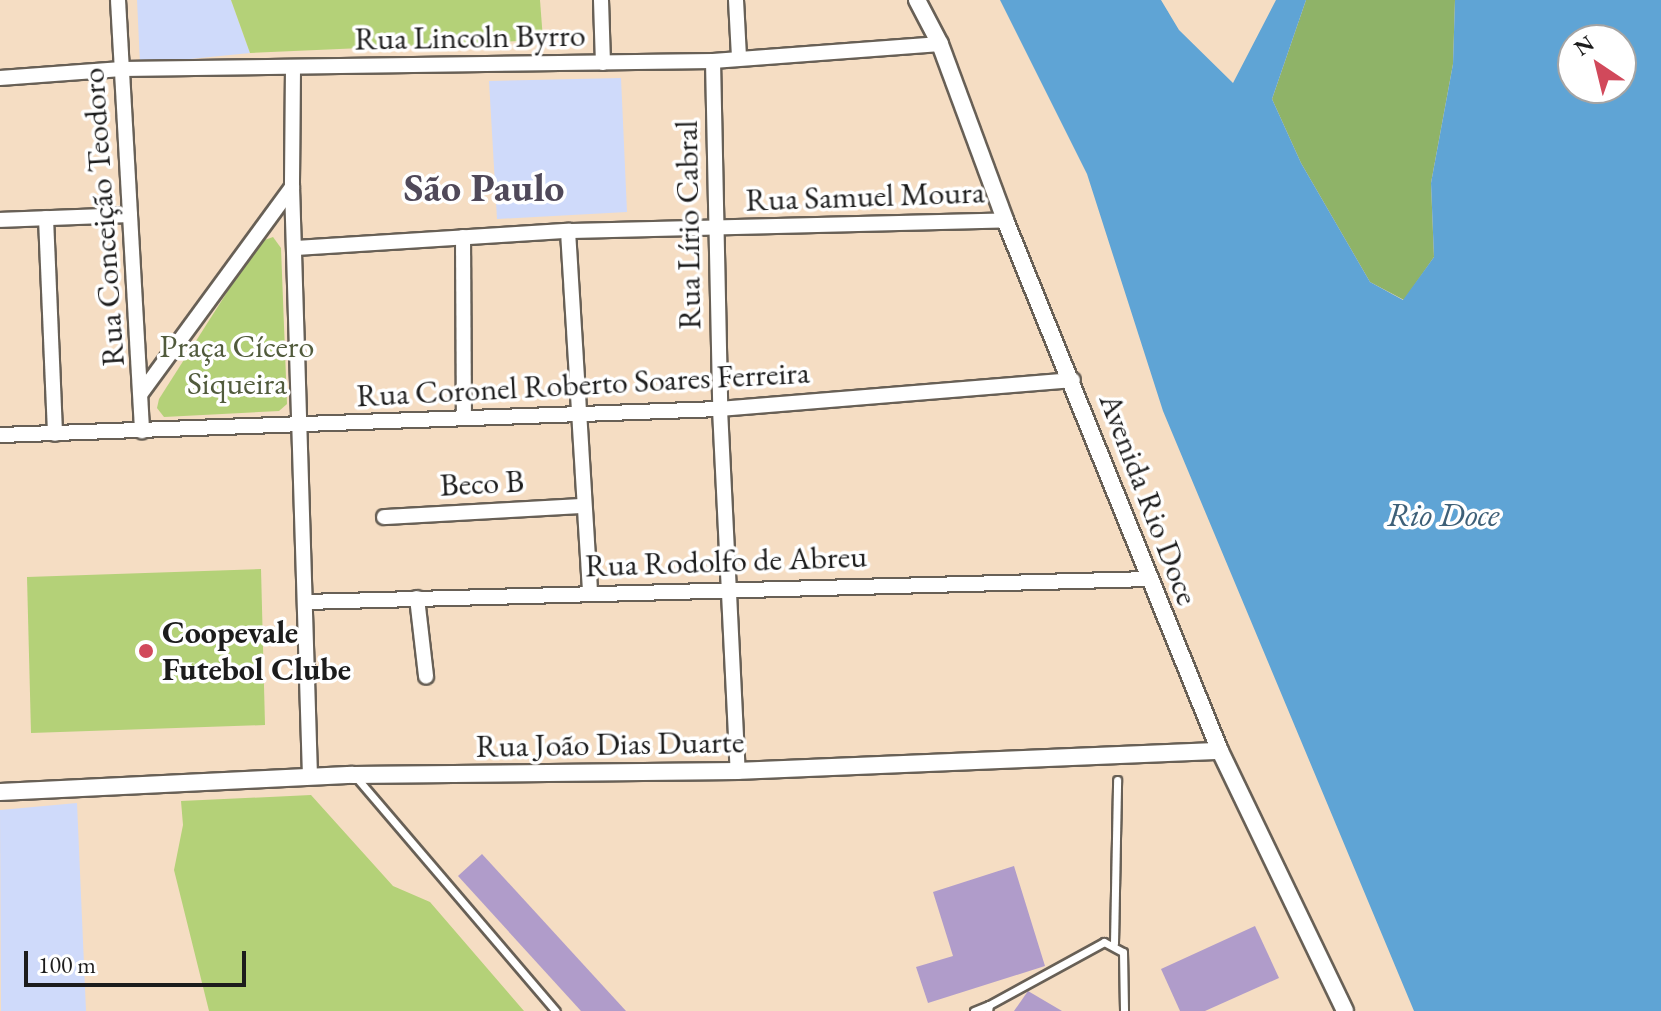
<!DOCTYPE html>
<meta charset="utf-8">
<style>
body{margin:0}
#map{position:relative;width:1661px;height:1011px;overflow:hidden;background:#f5ddc3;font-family:"EB Garamond",serif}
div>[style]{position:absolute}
.built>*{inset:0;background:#cfdafa}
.green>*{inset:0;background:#b4d178}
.forest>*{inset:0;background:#8fb368}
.water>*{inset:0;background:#5fa4d5}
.building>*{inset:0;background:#b09cca}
.roads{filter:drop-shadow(2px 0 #686056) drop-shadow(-2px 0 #686056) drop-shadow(0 2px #686056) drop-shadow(0 -2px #686056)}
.service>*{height:7px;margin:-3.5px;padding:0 3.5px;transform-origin:3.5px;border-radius:3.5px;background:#fff}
.minor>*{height:14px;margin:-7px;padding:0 7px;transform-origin:7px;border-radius:7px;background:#fff}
.tertiary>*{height:16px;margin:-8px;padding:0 8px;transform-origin:8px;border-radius:8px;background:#fff}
.dots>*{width:22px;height:22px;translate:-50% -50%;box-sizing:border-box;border:4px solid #fff;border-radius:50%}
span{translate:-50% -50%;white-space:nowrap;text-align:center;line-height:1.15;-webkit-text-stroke:7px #fff;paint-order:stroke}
.street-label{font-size:32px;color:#1c1c1c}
.park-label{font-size:32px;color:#515b3c}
.poi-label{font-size:32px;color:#1c1c1c;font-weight:700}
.left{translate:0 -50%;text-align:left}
.water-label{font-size:34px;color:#3e6078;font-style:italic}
.district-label{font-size:40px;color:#504959;font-weight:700}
.north{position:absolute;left:1557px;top:24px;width:80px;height:80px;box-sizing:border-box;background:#fff;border:2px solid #a4a4a4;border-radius:50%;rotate:325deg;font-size:22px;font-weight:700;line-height:32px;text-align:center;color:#1c1c1c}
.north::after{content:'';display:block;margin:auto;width:28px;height:36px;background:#d1495b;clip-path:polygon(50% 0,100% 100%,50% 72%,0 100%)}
.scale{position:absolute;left:24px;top:951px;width:222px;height:36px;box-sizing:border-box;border:4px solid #1c1c1c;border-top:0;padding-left:10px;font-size:24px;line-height:28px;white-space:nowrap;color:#1c1c1c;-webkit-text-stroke:6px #fff;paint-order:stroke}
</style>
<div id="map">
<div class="built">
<i style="clip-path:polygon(137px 0,231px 0,250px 53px,140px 64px)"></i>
<i style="clip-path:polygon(621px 78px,627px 212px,497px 219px,489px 81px)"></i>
<i style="clip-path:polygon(77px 803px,86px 1011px,1px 1011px,0 810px)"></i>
</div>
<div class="green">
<i style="clip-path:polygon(231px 0,540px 0,543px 40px,250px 53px)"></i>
<i style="clip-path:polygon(273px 237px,281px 248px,287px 404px,279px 411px,164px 417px,157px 408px,159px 399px,259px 242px)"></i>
<i style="clip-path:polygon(261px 569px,265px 725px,31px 733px,27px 577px)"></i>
<i style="clip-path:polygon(311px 795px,393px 886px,430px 902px,524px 1011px,209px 1011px,174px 870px,183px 825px,181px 801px)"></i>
</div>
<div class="forest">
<i style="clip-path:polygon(1306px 0,1455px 0,1453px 64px,1431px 183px,1434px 257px,1404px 300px,1370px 282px,1301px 163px,1272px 99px)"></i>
</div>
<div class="water">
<i style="clip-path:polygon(evenodd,1000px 0,1161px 0,1179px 30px,1233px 83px,1276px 0,1306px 0,1272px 99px,1301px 163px,1370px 282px,1403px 300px,1434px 257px,1431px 183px,1453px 64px,1455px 0,1661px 0,1661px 1011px,1414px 1011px,1163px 411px,1087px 174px,1000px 0,1573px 40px,1621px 40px,1621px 88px,1573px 88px,1573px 40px)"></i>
</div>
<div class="building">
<i style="clip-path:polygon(482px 854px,626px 1011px,581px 1011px,458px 876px)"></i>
<i style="clip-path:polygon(1014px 866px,1045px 966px,928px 1003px,916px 967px,953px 956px,933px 892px)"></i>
<i style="clip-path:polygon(1255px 926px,1279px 978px,1205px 1011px,1180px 1011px,1161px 969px)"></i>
<i style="clip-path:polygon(1028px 991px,1062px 1011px,1014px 1011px)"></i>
</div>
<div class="roads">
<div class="service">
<i style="left:355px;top:776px;width:309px;rotate:49.5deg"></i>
<i style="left:1114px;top:943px;width:163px;rotate:-88.9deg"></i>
<i style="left:989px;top:1005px;width:131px;rotate:-28.7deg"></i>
<i style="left:1104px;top:942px;width:21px;rotate:28deg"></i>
<i style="left:1123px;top:952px;width:59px;rotate:89deg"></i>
<i style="left:974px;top:1011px;width:16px;rotate:-22deg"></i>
<i style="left:989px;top:1005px;width:6px;rotate:99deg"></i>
</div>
<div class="minor">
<i style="left:118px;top:0;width:432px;rotate:86.8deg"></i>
<i style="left:601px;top:0;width:63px;rotate:88.2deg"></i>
<i style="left:736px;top:0;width:57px;rotate:87deg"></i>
<i style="left:713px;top:61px;width:348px;rotate:88.8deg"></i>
<i style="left:720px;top:409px;width:362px;rotate:87.2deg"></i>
<i style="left:293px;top:68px;width:119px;rotate:90.5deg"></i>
<i style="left:292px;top:187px;width:589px;rotate:88.25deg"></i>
<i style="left:0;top:78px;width:122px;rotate:-4.2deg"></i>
<i style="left:122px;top:69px;width:591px;rotate:-0.78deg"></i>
<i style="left:713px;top:61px;width:228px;rotate:-4.3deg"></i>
<i style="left:46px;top:218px;width:216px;rotate:87.6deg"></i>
<i style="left:0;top:220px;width:130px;rotate:-2.2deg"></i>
<i style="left:568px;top:231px;width:363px;rotate:86.5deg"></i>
<i style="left:463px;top:237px;width:178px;rotate:89.7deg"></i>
<i style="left:295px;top:248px;width:274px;rotate:-3.6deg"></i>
<i style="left:568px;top:231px;width:437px;rotate:-1.4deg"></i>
<i style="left:142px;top:392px;width:254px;rotate:-53.8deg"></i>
<i style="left:0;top:435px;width:720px;rotate:-2.07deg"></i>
<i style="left:720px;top:409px;width:354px;rotate:-4.7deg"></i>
<i style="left:384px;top:517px;width:199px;rotate:-3.2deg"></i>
<i style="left:417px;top:598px;width:79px;rotate:83.4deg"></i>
<i style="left:305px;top:602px;width:844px;rotate:-1.56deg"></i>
</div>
<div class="tertiary">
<i style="left:917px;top:0;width:50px;rotate:62.4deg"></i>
<i style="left:940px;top:44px;width:188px;rotate:69.7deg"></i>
<i style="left:1005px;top:220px;width:573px;rotate:67.96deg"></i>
<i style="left:1220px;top:751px;width:288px;rotate:64.3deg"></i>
<i style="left:0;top:792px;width:353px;rotate:-2.8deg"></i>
<i style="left:353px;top:775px;width:385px;rotate:-0.6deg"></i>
<i style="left:738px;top:771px;width:482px;rotate:-2.4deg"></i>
</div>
</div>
<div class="dots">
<i style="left:146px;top:651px;background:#d1495b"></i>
</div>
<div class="street-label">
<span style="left:470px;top:37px;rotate:-1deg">Rua Lincoln Byrro</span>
<span style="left:865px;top:196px;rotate:-2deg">Rua Samuel Moura</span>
<span style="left:103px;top:217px;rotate:-94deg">Rua Conceição Teodoro</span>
<span style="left:688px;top:225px;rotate:-91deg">Rua Lírio Cabral</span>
<span style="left:583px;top:384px;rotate:-3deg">Rua Coronel Roberto Soares Ferreira</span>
<span style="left:482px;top:483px;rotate:-3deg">Beco B</span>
<span style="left:1149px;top:499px;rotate:69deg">Avenida Rio Doce</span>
<span style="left:726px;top:561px;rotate:-2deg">Rua Rodolfo de Abreu</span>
<span style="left:610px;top:744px;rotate:-1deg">Rua João Dias Duarte</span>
</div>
<div class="park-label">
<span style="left:237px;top:365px">Praça Cícero<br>Siqueira</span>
</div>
<div class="poi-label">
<span class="left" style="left:162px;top:651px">Coopevale<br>Futebol Clube</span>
</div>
<div class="water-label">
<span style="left:1443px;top:515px">Rio Doce</span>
</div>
<div class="district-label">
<span style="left:484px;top:187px">São Paulo</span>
</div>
<div class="north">N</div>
<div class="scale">100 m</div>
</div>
